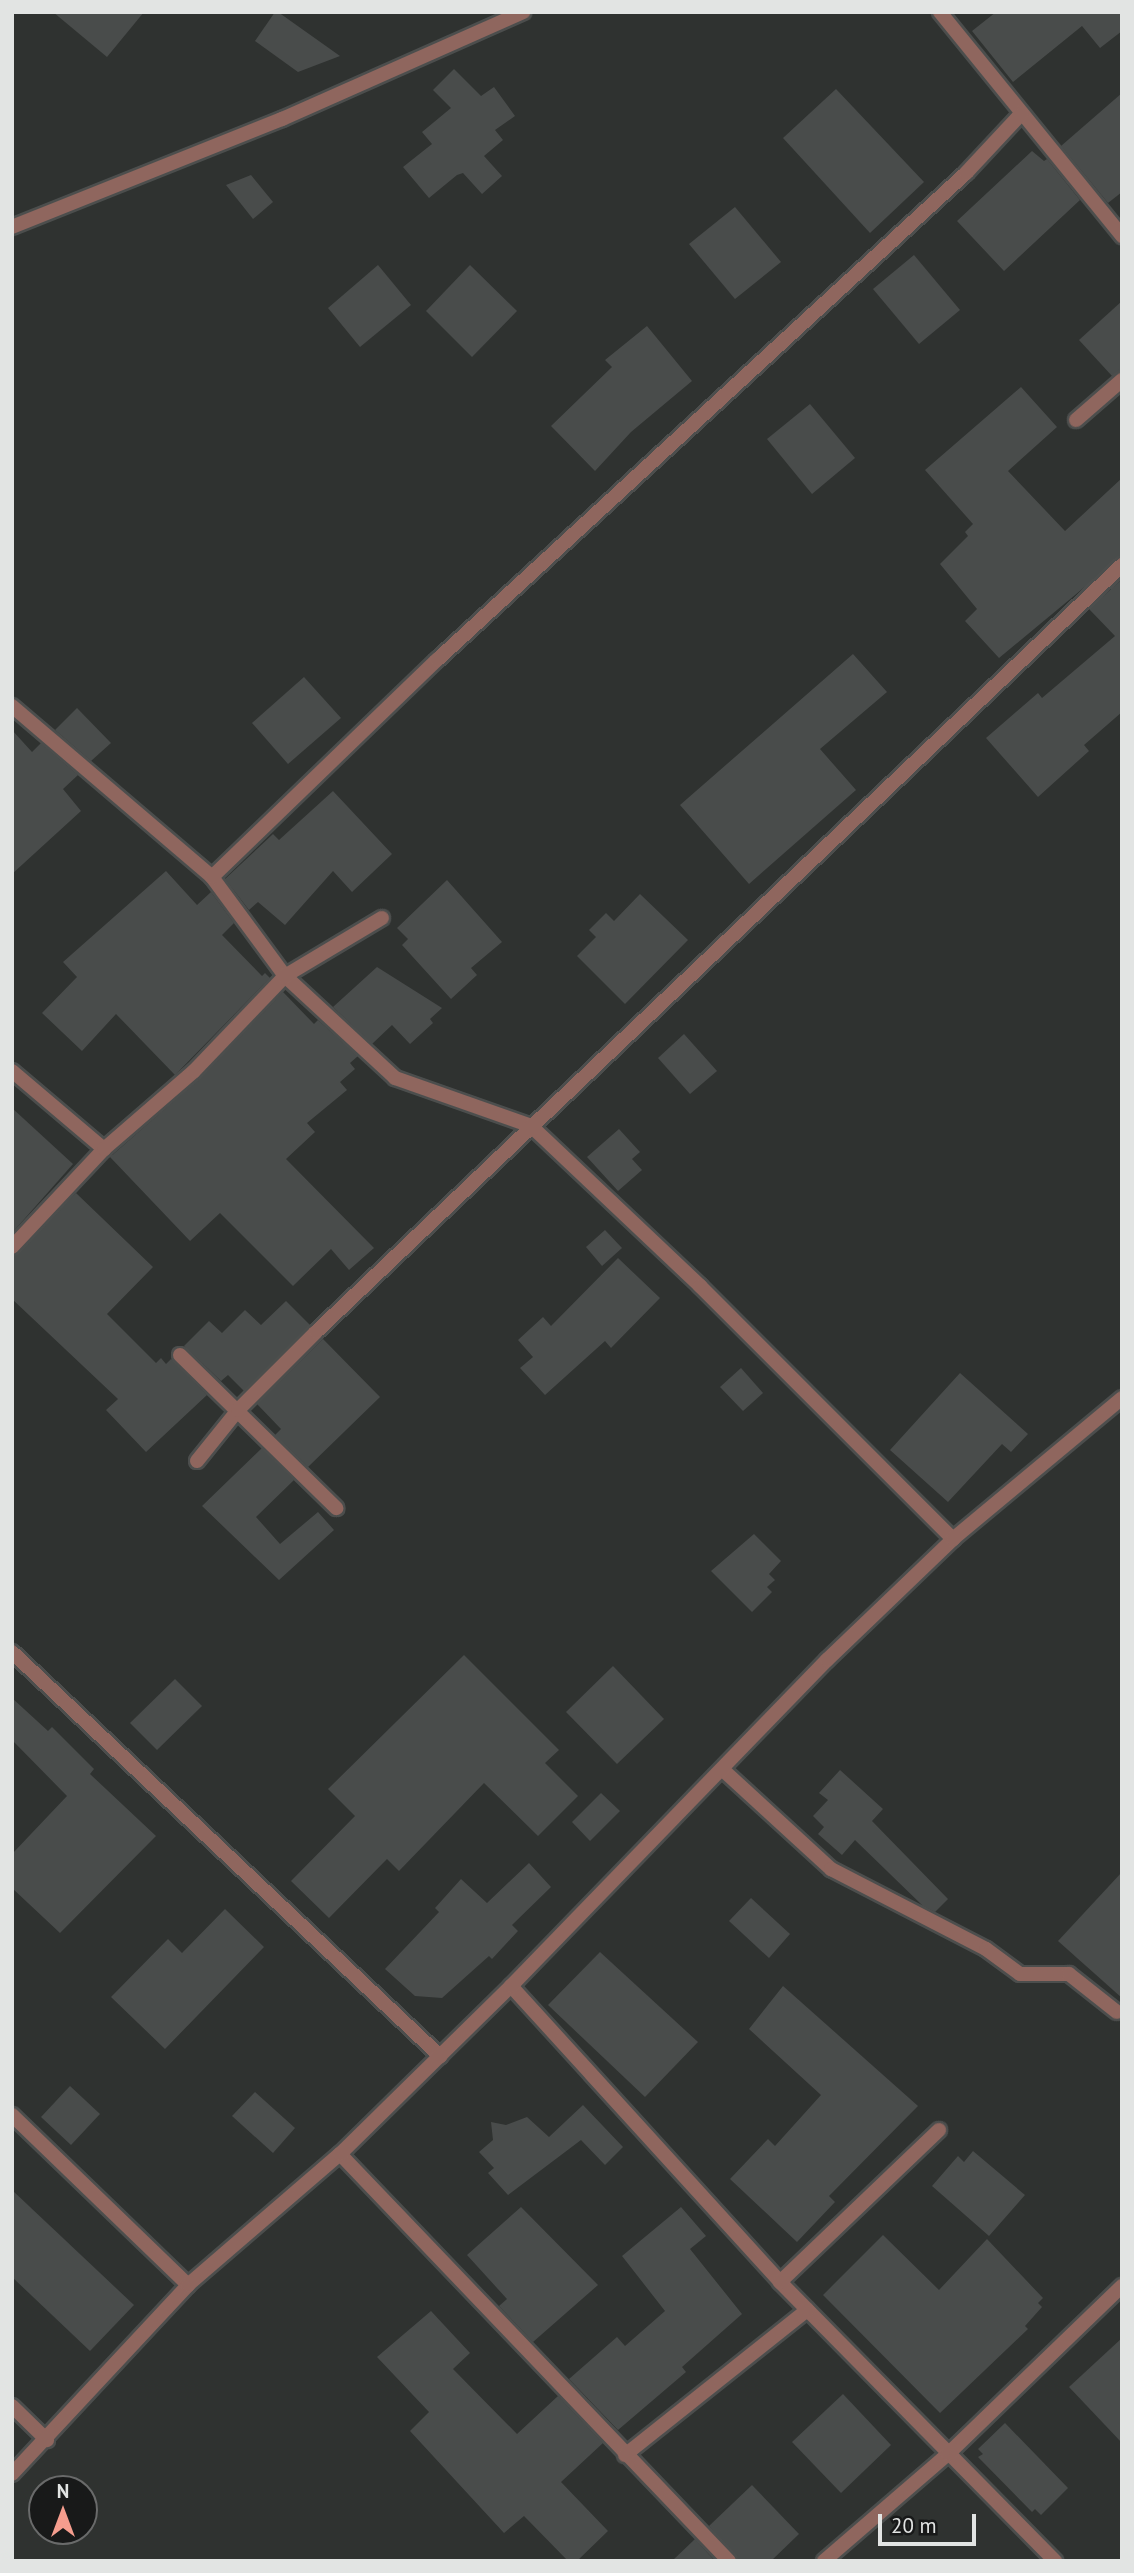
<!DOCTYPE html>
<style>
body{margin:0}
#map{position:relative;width:1134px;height:2573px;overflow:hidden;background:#2f3230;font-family:"PT Sans",sans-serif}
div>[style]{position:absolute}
.building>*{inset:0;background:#494c4b}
.roads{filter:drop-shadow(2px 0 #4c4e4d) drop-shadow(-2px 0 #4c4e4d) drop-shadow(0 2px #4c4e4d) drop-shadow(0 -2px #4c4e4d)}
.service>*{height:14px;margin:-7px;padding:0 7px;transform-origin:7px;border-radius:7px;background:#8f665e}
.minor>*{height:14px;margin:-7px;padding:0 7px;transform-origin:7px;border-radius:7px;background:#8f665e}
.tertiary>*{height:14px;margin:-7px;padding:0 7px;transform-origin:7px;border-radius:7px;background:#8f665e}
span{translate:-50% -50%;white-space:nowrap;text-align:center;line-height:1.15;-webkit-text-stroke:7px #181919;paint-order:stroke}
.frame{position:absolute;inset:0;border:14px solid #e2e4e3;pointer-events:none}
.north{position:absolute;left:28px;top:2475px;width:70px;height:70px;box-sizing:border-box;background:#181919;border:2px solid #696a6a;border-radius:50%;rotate:0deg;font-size:19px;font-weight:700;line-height:28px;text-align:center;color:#e2e4e3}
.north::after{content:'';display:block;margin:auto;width:24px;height:32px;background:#f59d8e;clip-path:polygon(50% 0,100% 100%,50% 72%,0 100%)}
.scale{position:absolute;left:878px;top:2514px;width:98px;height:32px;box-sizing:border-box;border:4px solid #e2e4e3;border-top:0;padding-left:9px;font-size:21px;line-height:24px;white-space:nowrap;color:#e2e4e3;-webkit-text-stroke:5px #181919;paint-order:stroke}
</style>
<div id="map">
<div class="building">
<i style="clip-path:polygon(53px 12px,144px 12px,107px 57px)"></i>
<i style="clip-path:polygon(275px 12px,278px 12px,340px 56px,298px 72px,255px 41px)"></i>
<i style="clip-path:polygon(996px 12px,1122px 12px,1122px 31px,1100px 48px,1082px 26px,1013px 82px,972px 31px)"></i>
<i style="clip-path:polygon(454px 69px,481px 96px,494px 87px,515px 116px,495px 130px,503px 140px,484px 156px,502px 176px,482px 194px,463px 173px,457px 175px,429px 198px,403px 167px,432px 144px,422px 132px,451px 108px,433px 90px)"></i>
<i style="clip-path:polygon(836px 89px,924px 182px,870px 233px,783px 138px)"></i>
<i style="clip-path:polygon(1122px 93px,1122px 192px,1108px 203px,1061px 146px)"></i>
<i style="clip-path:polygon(1032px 151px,1044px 161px,1047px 159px,1080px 200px,1004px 271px,957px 221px)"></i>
<i style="clip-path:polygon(251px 175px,273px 202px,253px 219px,226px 185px)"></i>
<i style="clip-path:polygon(735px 207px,781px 262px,735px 299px,689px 244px)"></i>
<i style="clip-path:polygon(914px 255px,960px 310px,919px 344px,873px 289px)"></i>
<i style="clip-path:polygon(378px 265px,411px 305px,360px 347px,328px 308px)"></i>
<i style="clip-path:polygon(470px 265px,517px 311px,472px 357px,426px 311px)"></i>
<i style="clip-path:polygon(1122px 301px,1122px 371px,1112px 376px,1079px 340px)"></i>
<i style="clip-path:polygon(647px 326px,692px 381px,631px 432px,595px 471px,551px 426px,612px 367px,605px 360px)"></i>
<i style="clip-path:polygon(1021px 387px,1057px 427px,1008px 471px,1065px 531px,1122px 478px,1122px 556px,999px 658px,965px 621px,977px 609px,940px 564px,968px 536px,965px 532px,973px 524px,925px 470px)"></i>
<i style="clip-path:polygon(810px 404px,855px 458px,812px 494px,767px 439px)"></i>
<i style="clip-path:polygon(1122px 579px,1122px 712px,1084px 745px,1089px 751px,1038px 797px,986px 738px,1038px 693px,1042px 698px,1115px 636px,1089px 609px)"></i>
<i style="clip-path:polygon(853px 654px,887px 692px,820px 749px,856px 790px,749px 884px,680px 805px)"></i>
<i style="clip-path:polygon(304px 677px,341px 718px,288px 764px,252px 723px)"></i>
<i style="clip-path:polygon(77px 708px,111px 743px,91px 761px,55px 730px)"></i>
<i style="clip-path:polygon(12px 730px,32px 752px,41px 743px,78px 775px,63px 789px,81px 811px,12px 874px)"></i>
<i style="clip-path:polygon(333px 791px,392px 854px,352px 892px,333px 871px,285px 925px,258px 902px,249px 910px,225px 879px,273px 834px,279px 840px)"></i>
<i style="clip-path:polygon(166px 871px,197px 905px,211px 892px,234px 923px,222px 935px,262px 976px,265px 973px,270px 978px,175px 1075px,116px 1014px,82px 1051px,42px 1013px,77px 977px,63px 962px)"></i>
<i style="clip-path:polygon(447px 880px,502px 942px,471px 968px,477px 975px,451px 999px,402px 945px,408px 939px,397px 928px)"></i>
<i style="clip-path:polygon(640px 894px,688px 940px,625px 1004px,577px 956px,596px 937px,589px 930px,606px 913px,614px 921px)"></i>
<i style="clip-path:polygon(377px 967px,442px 1008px,430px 1019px,433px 1023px,410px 1044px,392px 1025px,372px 1044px,333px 1007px)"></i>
<i style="clip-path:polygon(283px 992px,314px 1024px,318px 1020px,358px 1056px,350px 1063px,355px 1069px,340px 1082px,347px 1090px,307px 1123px,315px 1132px,286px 1159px,374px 1248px,349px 1270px,331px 1249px,293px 1286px,220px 1213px,190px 1241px,110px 1157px,200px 1078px)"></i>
<i style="clip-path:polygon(684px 1034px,717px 1071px,690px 1094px,658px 1058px)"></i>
<i style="clip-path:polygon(12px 1108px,73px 1164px,12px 1233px)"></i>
<i style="clip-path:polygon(619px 1129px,640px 1152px,632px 1159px,642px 1170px,618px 1191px,587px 1157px)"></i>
<i style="clip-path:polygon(76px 1193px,153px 1267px,107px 1314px,156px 1363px,161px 1358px,166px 1364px,171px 1359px,207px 1395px,146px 1452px,106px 1410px,118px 1399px,12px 1299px,12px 1256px)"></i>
<i style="clip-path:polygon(605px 1230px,622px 1248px,602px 1266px,586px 1247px)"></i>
<i style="clip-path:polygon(618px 1258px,660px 1298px,611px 1348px,605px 1341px,545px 1395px,520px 1368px,533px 1357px,518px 1340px,543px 1317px,551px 1326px)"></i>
<i style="clip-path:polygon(286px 1301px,310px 1325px,244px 1391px,228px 1375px,221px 1381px,184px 1346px,209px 1321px,222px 1333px,245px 1310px,261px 1325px)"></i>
<i style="clip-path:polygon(323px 1339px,380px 1397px,308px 1467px,275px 1435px,281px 1429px,257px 1404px)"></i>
<i style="clip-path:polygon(741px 1368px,763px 1393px,743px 1411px,720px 1387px)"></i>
<i style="clip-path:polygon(960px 1373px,1028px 1434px,1011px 1452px,1002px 1444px,948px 1502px,890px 1450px)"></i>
<i style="clip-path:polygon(262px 1448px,294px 1480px,256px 1517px,280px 1544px,318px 1512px,334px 1530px,279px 1580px,202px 1506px)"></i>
<i style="clip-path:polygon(754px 1534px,781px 1561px,769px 1574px,775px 1580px,767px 1587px,772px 1592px,752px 1612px,711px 1571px)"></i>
<i style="clip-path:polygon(464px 1655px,559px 1750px,545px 1763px,578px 1796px,538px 1836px,484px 1783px,399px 1871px,387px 1859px,329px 1918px,291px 1881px,355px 1816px,328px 1789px)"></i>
<i style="clip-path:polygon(613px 1666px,664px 1719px,617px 1764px,566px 1712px)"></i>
<i style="clip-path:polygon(175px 1679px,202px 1706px,157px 1750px,130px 1723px)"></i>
<i style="clip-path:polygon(12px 1698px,48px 1731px,52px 1727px,94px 1769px,90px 1774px,156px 1836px,60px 1933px,12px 1888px,12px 1854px,67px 1796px,12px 1740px)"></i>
<i style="clip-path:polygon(840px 1770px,883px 1809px,872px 1821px,948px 1899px,935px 1912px,923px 1906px,855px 1840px,842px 1855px,818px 1834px,824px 1827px,813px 1816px,828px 1800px,819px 1793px)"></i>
<i style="clip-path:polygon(601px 1793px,620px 1811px,590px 1841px,572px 1822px)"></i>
<i style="clip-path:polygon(529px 1863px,551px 1887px,512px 1925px,518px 1931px,492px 1959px,489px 1956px,442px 1998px,415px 1996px,385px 1969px,439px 1912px,435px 1908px,461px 1879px,487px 1903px)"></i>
<i style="clip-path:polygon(1122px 1872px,1122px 1998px,1058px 1941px)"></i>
<i style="clip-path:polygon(751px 1898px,790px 1934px,769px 1958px,729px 1921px)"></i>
<i style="clip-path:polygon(225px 1909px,264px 1947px,165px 2049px,111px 1997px,168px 1939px,182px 1953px)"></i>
<i style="clip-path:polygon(600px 1952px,698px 2042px,645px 2097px,548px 2005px)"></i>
<i style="clip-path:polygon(783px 1986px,918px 2106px,829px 2196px,835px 2202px,797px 2242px,730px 2179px,768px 2139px,775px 2146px,821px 2095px,749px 2029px)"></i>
<i style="clip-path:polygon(70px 2086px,100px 2114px,71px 2145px,41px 2117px)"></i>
<i style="clip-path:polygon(255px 2092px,295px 2128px,273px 2153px,232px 2116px)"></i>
<i style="clip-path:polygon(583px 2105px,623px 2147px,605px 2165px,581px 2140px,508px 2195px,488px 2173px,494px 2168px,479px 2152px,493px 2140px,491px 2122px,506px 2125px,527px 2117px,549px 2137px)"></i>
<i style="clip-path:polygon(973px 2151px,1025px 2195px,989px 2236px,932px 2186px,958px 2156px,964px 2162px)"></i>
<i style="clip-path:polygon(12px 2190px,134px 2305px,90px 2351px,12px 2277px)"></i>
<i style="clip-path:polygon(521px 2207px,598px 2285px,533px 2342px,499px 2306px,507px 2299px,467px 2255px)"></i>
<i style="clip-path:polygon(681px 2207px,706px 2236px,690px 2249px,742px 2314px,682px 2367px,686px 2372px,618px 2430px,569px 2379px,617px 2337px,625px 2346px,665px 2311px,622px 2256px)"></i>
<i style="clip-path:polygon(883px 2235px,939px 2290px,987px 2239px,1043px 2298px,1038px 2303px,1042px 2307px,1025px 2326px,1028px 2329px,940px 2413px,823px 2295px)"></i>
<i style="clip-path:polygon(431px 2311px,470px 2353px,453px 2369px,517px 2434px,558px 2396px,603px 2443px,561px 2482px,608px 2531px,577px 2561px,568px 2561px,524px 2516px,504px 2533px,410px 2431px,429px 2412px,377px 2357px)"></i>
<i style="clip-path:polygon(1122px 2338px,1122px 2443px,1069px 2387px)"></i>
<i style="clip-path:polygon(843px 2394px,891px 2445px,841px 2493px,792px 2442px)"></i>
<i style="clip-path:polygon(1005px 2423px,1068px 2488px,1041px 2515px,1035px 2509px,1032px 2512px,978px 2457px,983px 2454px,978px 2449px)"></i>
<i style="clip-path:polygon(752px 2485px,799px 2534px,771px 2561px,738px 2561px,709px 2526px)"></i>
<i style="clip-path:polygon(695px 2539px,715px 2561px,672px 2561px)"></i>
</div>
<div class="roads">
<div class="service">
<i style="left:180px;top:1355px;width:219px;rotate:44.4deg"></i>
<i style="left:723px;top:1770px;width:147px;rotate:42.5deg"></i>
<i style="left:831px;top:1869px;width:174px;rotate:27.3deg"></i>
<i style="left:986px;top:1949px;width:42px;rotate:36.3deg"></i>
<i style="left:1020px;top:1974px;width:49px"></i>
<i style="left:1069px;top:1974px;width:61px;rotate:38.4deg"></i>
</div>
<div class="minor">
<i style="left:940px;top:12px;width:289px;rotate:50.9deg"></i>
<i style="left:12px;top:227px;width:291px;rotate:-21.8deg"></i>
<i style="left:282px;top:119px;width:264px;rotate:-23.9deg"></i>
<i style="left:1076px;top:420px;width:61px;rotate:-41deg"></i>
<i style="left:12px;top:706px;width:263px;rotate:40.5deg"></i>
<i style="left:212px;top:877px;width:123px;rotate:53.6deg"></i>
<i style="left:285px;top:976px;width:150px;rotate:42.8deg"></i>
<i style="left:395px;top:1078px;width:144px;rotate:19.4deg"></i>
<i style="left:531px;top:1126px;width:233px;rotate:43.4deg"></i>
<i style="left:700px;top:1286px;width:358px;rotate:45deg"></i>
<i style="left:212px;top:877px;width:313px;rotate:-44deg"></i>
<i style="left:437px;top:660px;width:719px;rotate:-42.63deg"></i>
<i style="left:966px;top:173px;width:81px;rotate:-47deg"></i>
<i style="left:12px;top:1071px;width:121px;rotate:40.3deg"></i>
<i style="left:12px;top:1247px;width:134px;rotate:-46.8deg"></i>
<i style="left:104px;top:1149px;width:119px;rotate:-40.9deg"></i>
<i style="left:194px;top:1071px;width:132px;rotate:-46.2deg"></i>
<i style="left:285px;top:976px;width:113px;rotate:-30.9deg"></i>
<i style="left:197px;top:1461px;width:65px;rotate:-51.2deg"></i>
<i style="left:238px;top:1410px;width:110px;rotate:-45deg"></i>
<i style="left:316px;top:1332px;width:1113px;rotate:-43.58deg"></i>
<i style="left:12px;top:1652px;width:589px;rotate:43.35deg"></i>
<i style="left:511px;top:1986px;width:400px;rotate:47.7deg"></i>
<i style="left:780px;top:2282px;width:392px;rotate:45.4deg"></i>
<i style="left:12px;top:2115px;width:245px;rotate:44deg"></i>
<i style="left:340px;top:2154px;width:563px;rotate:46.3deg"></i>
<i style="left:780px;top:2282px;width:220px;rotate:-43.7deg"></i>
<i style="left:12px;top:2406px;width:49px;rotate:44.2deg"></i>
<i style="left:625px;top:2455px;width:233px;rotate:-38.5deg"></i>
<i style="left:824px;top:2561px;width:164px;rotate:-40.8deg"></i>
<i style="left:948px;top:2454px;width:242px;rotate:-44deg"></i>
</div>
<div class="tertiary">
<i style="left:12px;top:2474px;width:258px;rotate:-47deg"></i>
<i style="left:188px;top:2285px;width:201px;rotate:-40.8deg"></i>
<i style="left:340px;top:2154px;width:240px;rotate:-44.5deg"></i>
<i style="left:511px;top:1986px;width:454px;rotate:-45.9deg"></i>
<i style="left:827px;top:1660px;width:175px;rotate:-43.8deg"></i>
<i style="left:953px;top:1539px;width:220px;rotate:-39.8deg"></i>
</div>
</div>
<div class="frame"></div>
<div class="north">N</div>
<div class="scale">20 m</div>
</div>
